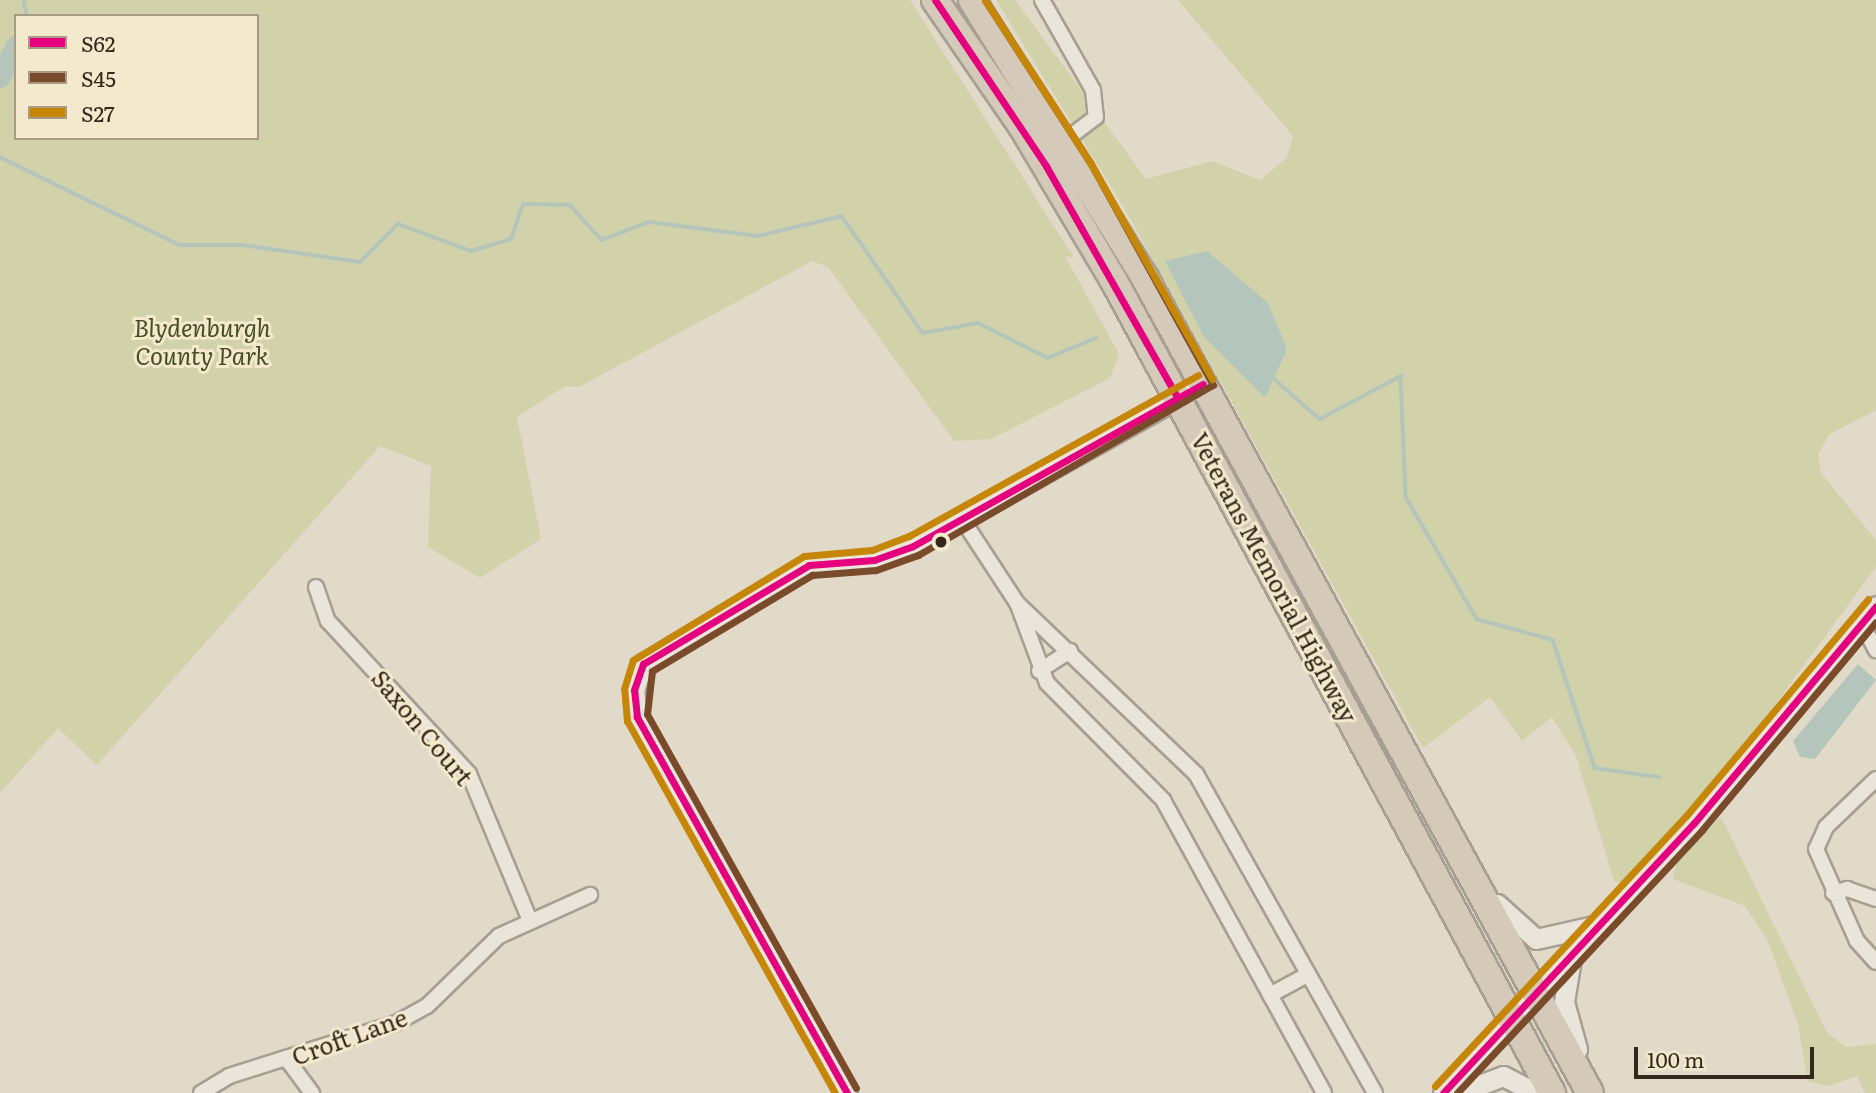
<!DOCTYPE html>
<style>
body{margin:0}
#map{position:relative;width:1876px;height:1093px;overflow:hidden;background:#e2dac8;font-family:Literata,serif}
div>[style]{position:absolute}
.green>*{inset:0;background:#d1d1aa}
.water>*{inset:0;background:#b4c6bb}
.stream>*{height:3.5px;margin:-1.75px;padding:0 1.75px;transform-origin:1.75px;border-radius:1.75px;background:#b4c6bb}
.river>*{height:21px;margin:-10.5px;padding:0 10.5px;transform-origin:10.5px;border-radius:10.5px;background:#b4c6bb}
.roads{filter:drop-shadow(2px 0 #a69f92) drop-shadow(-2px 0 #a69f92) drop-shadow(0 2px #a69f92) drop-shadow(0 -2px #a69f92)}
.street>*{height:14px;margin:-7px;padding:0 7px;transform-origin:7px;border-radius:7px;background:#eae5da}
.secondary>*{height:19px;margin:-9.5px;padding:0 9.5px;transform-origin:9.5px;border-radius:9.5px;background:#eae5da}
.highway>*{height:26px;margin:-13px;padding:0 13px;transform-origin:13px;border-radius:13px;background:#d5cab9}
.bus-1>*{height:7px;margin:-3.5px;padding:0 3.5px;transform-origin:3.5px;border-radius:3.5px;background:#e5007d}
.bus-2>*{height:7px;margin:-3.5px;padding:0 3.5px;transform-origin:3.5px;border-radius:3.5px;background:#7a4b2a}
.bus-3>*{height:7px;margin:-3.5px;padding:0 3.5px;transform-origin:3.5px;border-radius:3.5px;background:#c68607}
.dots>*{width:19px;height:19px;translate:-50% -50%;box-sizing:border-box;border:4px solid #f4e9cd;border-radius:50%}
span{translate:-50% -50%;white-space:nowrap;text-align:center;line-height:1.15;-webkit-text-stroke:6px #f4e9cd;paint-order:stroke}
.park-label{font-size:24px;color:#445022;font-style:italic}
.street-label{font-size:24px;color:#34271b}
.legend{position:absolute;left:14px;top:14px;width:245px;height:126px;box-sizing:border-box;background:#f4e9cd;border:2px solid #a79b86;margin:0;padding:9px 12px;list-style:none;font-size:21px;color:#34271b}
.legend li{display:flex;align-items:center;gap:14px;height:35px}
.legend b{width:35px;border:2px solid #a79b86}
.scale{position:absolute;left:1634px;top:1047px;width:180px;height:32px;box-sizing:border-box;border:4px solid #34271b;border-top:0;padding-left:9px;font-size:21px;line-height:24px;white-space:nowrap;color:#34271b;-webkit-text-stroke:5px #f4e9cd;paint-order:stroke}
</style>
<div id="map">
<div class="green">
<i style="clip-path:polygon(evenodd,0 0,910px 0,1074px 258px,1065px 256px,1119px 354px,1110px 378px,991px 439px,954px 441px,828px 267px,812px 261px,579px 387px,565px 386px,517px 417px,541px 539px,480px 578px,428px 547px,431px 466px,380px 446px,97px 765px,58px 728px,0 793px,0 0,16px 16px,257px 16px,257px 138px,16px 138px,16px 16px)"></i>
<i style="clip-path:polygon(996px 0,1015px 0,1146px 179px,1212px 161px,1260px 180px,1287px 158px,1293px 136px,1178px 0,1876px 0,1876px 410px,1830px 434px,1818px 454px,1821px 473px,1876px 540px,1876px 567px,1691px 819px,1626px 885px,1614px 881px,1576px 756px,1552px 717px,1522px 741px,1490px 697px,1423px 748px,1125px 209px)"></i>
<i style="clip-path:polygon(1721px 817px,1827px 1033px,1846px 1047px,1876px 1044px,1876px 1093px,1865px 1093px,1857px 1076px,1828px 1086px,1808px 1081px,1798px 1024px,1767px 939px,1745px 906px,1673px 879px,1677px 859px)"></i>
</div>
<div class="water">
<i style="clip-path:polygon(1207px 251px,1268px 303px,1287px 349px,1265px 398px,1204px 337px,1165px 261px)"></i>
<i style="clip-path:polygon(1858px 664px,1876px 680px,1815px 759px,1800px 757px,1793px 741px)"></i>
</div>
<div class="stream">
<i style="left:24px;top:0;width:16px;rotate:79deg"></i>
<i style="left:0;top:157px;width:200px;rotate:26.1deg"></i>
<i style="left:180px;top:245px;width:63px"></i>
<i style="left:243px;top:245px;width:118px;rotate:8.3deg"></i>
<i style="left:360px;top:262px;width:54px;rotate:-45deg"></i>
<i style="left:398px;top:224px;width:78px;rotate:20.3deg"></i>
<i style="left:471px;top:251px;width:42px;rotate:-16.7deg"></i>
<i style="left:511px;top:239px;width:37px;rotate:-71deg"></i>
<i style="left:523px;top:204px;width:47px;rotate:1.2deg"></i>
<i style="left:570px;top:205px;width:47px;rotate:47.6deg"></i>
<i style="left:602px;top:240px;width:50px;rotate:-21deg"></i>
<i style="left:649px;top:222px;width:110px;rotate:7.3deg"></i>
<i style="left:758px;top:236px;width:86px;rotate:-13.4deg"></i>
<i style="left:842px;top:216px;width:142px;rotate:55.3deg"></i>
<i style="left:923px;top:333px;width:56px;rotate:-10.3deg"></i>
<i style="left:978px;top:323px;width:78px;rotate:26.6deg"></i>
<i style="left:1048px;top:358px;width:52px;rotate:-22.6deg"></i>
<i style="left:1271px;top:376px;width:65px;rotate:41.3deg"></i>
<i style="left:1320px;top:419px;width:92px;rotate:-28deg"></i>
<i style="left:1401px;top:376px;width:121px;rotate:87.6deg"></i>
<i style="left:1406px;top:497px;width:141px;rotate:59.8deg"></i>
<i style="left:1477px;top:619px;width:79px;rotate:15.4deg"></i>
<i style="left:1553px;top:640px;width:135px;rotate:71.8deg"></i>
<i style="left:1595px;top:768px;width:65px;rotate:8deg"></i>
</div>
<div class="river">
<i style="left:0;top:77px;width:36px;rotate:-63deg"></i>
</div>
<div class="roads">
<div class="street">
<i style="left:1042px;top:0;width:103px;rotate:60.5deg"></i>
<i style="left:1093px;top:90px;width:27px;rotate:84deg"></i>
<i style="left:1096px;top:117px;width:40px;rotate:143deg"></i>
<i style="left:962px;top:519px;width:100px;rotate:56.8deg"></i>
<i style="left:1017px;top:603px;width:248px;rotate:43.7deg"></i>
<i style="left:1196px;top:774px;width:366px;rotate:60.7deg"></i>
<i style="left:316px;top:587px;width:36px;rotate:71deg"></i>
<i style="left:328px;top:621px;width:208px;rotate:47.3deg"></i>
<i style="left:469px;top:774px;width:156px;rotate:67.4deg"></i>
<i style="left:1018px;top:605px;width:83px;rotate:69.6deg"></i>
<i style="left:1047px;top:683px;width:165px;rotate:45.2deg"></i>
<i style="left:1163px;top:800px;width:334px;rotate:61.2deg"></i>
<i style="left:1861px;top:622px;width:32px;rotate:62deg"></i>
<i style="left:1039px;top:671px;width:37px;rotate:-33deg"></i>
<i style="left:1876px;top:779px;width:69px;rotate:136.2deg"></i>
<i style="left:1826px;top:827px;width:24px;rotate:114deg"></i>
<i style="left:1816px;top:849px;width:101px;rotate:66deg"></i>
<i style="left:1857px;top:941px;width:28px;rotate:48deg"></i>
<i style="left:1833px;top:893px;width:15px;rotate:-16deg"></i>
<i style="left:1847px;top:889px;width:31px;rotate:19deg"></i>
<i style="left:1270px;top:995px;width:42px;rotate:-28.4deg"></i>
<i style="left:286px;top:1058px;width:44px;rotate:53.4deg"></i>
<i style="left:201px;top:1093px;width:33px;rotate:-31deg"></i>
<i style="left:229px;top:1076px;width:175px;rotate:-17.6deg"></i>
<i style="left:396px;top:1023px;width:35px;rotate:-29deg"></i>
<i style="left:427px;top:1006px;width:100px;rotate:-44.2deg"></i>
<i style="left:499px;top:936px;width:100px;rotate:-24.3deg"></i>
</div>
<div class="secondary">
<i style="left:1497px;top:904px;width:52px;rotate:41.9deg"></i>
<i style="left:1536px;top:939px;width:59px;rotate:-12.6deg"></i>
<i style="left:1572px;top:953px;width:50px;rotate:99.3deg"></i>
<i style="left:1564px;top:1002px;width:49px;rotate:74.5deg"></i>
<i style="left:847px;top:1093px;width:431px;rotate:-119.2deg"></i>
<i style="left:637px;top:717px;width:27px;rotate:-96deg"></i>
<i style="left:634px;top:690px;width:28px;rotate:-71deg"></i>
<i style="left:643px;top:664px;width:193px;rotate:-30.8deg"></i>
<i style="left:809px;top:565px;width:65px;rotate:-4.4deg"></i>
<i style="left:874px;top:560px;width:41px;rotate:-19.7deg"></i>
<i style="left:913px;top:546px;width:332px;rotate:-29.2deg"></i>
<i style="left:1443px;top:1093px;width:369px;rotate:-47.1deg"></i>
<i style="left:1694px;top:823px;width:283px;rotate:-50deg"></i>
<i style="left:1458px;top:1093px;width:48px;rotate:-20.7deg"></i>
<i style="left:1503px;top:1076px;width:38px;rotate:27deg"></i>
</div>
<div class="highway">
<i style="left:935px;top:0;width:155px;rotate:55.5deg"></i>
<i style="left:1023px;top:128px;width:178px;rotate:59.3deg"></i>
<i style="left:1114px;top:281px;width:923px;rotate:61.66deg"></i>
<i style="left:972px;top:0;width:330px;rotate:58.1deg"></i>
<i style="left:1146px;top:280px;width:926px;rotate:61.36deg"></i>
</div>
</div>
<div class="bus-1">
<i style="left:935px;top:0;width:200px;rotate:56.2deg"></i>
<i style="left:1046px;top:166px;width:269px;rotate:60.4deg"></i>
<i style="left:847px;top:1093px;width:431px;rotate:-119.2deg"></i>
<i style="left:637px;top:717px;width:27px;rotate:-96deg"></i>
<i style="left:634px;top:690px;width:28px;rotate:-71deg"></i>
<i style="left:643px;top:664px;width:193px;rotate:-30.8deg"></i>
<i style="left:809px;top:565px;width:65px;rotate:-4.4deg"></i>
<i style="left:874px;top:560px;width:41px;rotate:-19.7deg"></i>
<i style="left:913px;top:546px;width:332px;rotate:-29.2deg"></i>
<i style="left:1443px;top:1093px;width:369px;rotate:-47.1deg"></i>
<i style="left:1694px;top:823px;width:283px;rotate:-50deg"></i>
</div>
<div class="bus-2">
<i style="left:856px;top:1088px;width:428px;rotate:-119.2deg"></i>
<i style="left:647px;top:714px;width:43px;rotate:-83.4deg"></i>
<i style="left:652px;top:671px;width:187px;rotate:-31deg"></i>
<i style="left:812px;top:575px;width:64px;rotate:-4.5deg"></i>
<i style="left:876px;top:570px;width:45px;rotate:-19.7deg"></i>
<i style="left:918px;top:555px;width:340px;rotate:-30deg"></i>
<i style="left:1213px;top:385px;width:252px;rotate:-118.9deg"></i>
<i style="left:1091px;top:164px;width:195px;rotate:-122.9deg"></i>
<i style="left:1457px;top:1093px;width:359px;rotate:-47deg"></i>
<i style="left:1702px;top:830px;width:271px;rotate:-50.1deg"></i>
</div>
<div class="bus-3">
<i style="left:985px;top:0;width:195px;rotate:57.1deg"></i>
<i style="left:1091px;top:164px;width:247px;rotate:60.6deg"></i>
<i style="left:1435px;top:1086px;width:369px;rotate:-47.1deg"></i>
<i style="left:1686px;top:816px;width:283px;rotate:-50deg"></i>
<i style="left:835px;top:1093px;width:426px;rotate:-119.2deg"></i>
<i style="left:627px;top:721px;width:32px;rotate:-95deg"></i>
<i style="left:624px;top:689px;width:30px;rotate:-73deg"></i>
<i style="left:633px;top:660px;width:200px;rotate:-31.3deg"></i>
<i style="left:804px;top:556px;width:68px;rotate:-5deg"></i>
<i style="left:872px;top:550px;width:40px;rotate:-21deg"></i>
<i style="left:909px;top:536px;width:331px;rotate:-29.1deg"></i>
</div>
<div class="dots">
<i style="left:941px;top:542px;background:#34271b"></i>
</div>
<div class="park-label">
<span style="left:202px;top:341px">Blydenburgh<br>County Park</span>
</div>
<div class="street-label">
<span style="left:1275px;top:577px;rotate:62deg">Veterans Memorial Highway</span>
<span style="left:423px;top:727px;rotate:50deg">Saxon Court</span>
<span style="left:349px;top:1036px;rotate:-20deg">Croft Lane</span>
</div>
<ul class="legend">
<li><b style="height:9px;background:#e5007d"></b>S62</li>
<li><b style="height:9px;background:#7a4b2a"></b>S45</li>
<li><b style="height:9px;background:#c68607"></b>S27</li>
</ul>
<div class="scale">100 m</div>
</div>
